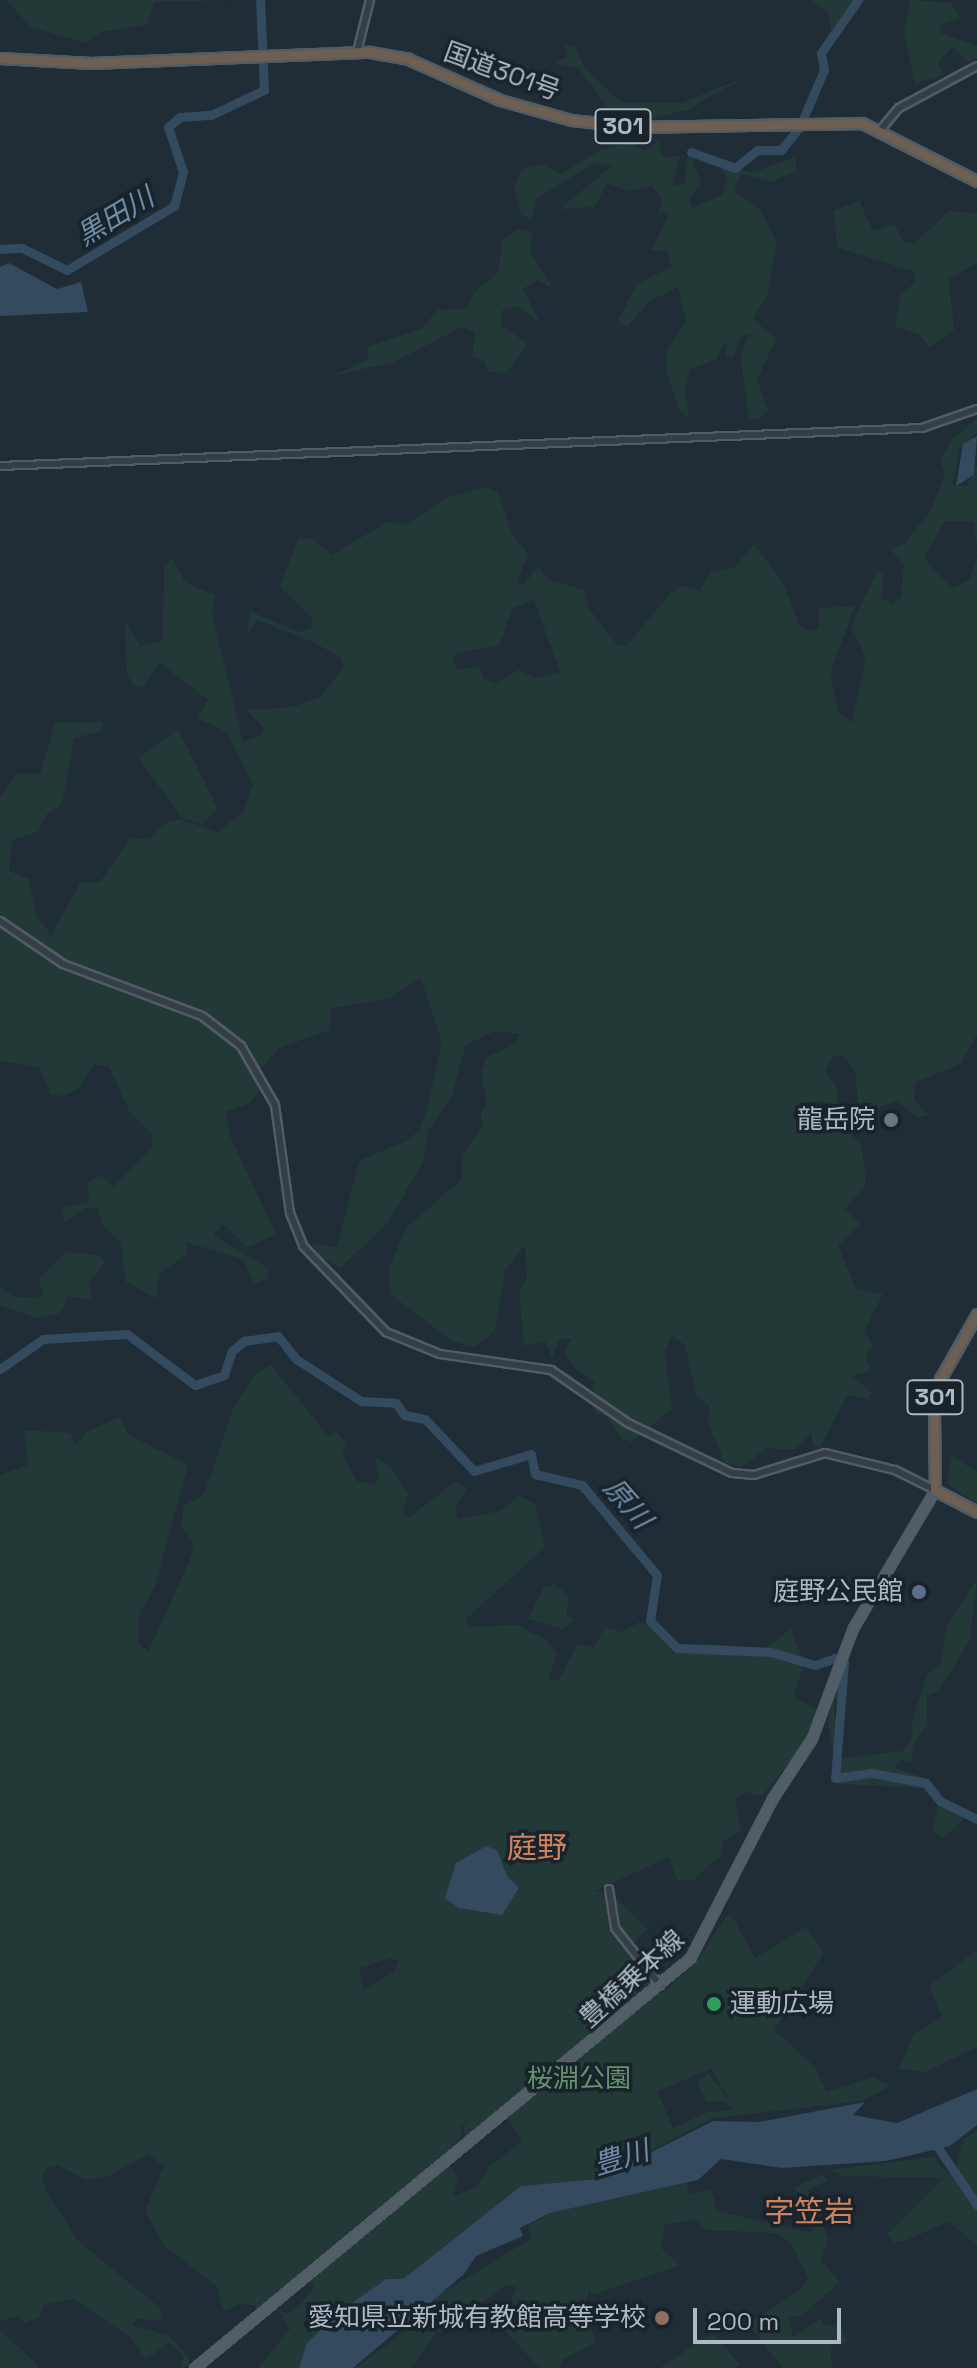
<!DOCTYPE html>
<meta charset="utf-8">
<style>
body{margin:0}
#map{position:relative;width:977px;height:2368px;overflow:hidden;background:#202c36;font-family:"Space Grotesk","Noto Sans JP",sans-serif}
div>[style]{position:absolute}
.green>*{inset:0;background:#233938}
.water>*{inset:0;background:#344a5e}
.river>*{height:9px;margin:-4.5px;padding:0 4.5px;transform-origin:4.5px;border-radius:4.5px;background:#344a5e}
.roads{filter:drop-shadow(2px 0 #515c65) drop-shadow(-2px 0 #515c65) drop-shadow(0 2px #515c65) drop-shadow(0 -2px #515c65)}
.minor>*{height:6px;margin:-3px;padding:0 3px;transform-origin:3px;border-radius:3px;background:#343e47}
.major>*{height:7px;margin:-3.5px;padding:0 3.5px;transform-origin:3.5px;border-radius:3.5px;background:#515d67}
.highway>*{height:9px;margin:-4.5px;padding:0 4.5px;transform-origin:4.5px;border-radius:4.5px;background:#6d5f51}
.dots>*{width:22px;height:22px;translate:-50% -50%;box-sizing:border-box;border:4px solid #19232b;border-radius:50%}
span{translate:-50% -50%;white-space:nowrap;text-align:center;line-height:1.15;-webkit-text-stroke:7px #19232b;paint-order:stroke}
.shield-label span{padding:2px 6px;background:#19232b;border:2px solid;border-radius:6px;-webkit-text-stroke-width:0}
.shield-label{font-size:24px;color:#aeb9c4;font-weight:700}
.street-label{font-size:26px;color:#aeb9c4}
.poi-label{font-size:26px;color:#aeb9c4}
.right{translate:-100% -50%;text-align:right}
.left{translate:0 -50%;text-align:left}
.park-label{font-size:26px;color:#66936c}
.water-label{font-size:28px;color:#6f8da8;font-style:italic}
.quarter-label{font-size:30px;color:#d0825c}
.scale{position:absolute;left:693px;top:2308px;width:148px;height:36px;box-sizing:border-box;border:4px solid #aeb9c4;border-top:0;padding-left:10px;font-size:24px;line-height:28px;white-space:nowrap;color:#aeb9c4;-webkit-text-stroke:6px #19232b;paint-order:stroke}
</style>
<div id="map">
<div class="green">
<i style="clip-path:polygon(6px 0,230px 0,154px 2px,147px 25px,102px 32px,85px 43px,31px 27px)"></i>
<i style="clip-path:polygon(810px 0,855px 0,831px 32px,828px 12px)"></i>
<i style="clip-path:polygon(910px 0,951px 3px,961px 18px,940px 25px,941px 33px,977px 46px,977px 58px,968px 62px,953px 47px,938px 62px,943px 75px,915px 84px,904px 32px)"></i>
<i style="clip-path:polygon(565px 45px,575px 47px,584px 67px,618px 100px,630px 103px,682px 103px,745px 77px,687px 110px,644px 120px,607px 107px,578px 68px,554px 63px,567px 57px)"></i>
<i style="clip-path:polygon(658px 141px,663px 157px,680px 156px,672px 186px,685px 183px,687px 157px,692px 158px,701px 184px,690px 198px,692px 208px,722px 195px,727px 179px,722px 168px,754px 172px,796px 157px,796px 172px,770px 182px,742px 174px,733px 190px,760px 209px,777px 242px,767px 297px,753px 318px,776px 340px,757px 379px,768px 410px,759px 419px,749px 418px,740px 354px,750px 333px,741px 336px,733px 358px,726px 357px,726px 341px,716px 359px,690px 370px,685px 391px,689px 417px,678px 409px,666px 369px,668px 348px,686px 322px,678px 287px,650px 301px,627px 327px,618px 321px,636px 285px,671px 267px,668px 251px,651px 250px,668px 216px,662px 212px,655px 221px,662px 200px,652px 186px,629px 191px,607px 184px,594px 207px,560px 209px,612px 166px,594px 163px,536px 199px,532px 219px,521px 215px,514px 188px,522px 169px,543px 165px,561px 174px,600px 150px,629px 143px,645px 151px)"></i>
<i style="clip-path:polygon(859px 201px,873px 231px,894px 224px,904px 242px,914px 244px,949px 211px,977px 213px,977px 263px,949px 279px,954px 330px,930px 347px,918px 334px,895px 326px,900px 296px,915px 282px,914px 272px,837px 247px,834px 211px)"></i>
<i style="clip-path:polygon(517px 229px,532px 233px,531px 254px,554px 289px,537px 280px,523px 289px,540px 323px,516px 306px,501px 311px,502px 326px,528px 344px,506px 373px,488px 372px,485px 362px,472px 357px,475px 332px,462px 327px,394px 362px,332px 376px,369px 359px,367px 347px,421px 329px,438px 310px,466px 309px,474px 292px,498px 273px,502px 241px)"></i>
<i style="clip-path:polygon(evenodd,977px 419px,977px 433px,959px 448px,953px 485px,967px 486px,977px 465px,977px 545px,973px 522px,945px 521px,924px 558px,951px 588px,969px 581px,977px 557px,977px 1034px,961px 1064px,916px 1082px,914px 1100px,929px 1116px,916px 1117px,898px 1101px,868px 1111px,867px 1122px,860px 1127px,855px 1071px,842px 1055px,833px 1056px,825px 1070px,837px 1088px,838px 1104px,815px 1101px,790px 1114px,810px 1129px,836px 1120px,862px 1145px,866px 1185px,845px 1209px,861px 1224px,838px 1246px,856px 1289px,883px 1294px,864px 1331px,874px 1346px,865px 1356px,871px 1370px,852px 1376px,872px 1393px,868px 1399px,847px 1395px,821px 1446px,814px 1447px,811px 1433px,795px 1450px,767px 1448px,741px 1467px,725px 1463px,708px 1423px,710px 1405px,697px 1398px,685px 1345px,672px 1336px,665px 1351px,672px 1409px,632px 1442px,622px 1439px,607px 1417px,593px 1411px,594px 1382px,577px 1370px,564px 1351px,572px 1339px,559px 1339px,552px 1358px,545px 1341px,524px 1346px,519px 1292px,527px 1277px,525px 1245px,505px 1270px,495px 1331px,474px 1347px,452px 1341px,390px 1294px,388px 1270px,406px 1228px,462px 1179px,462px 1155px,482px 1128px,481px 1113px,487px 1106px,481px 1071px,487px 1057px,513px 1045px,521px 1034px,495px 1031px,466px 1045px,451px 1098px,428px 1131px,424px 1160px,387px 1224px,340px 1268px,320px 1256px,313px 1244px,337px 1247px,359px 1161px,406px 1141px,419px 1131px,427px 1110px,442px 1042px,421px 978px,390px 998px,331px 1008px,330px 1030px,279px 1048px,257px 1074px,261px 1089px,250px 1103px,226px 1112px,230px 1136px,276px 1234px,247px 1248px,223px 1224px,213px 1235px,269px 1269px,267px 1279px,254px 1284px,244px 1260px,186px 1242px,187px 1254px,160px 1273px,156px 1299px,125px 1281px,121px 1244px,102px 1224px,97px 1208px,85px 1208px,64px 1223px,63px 1208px,89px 1202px,88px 1183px,102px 1175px,113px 1187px,152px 1148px,152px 1135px,130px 1113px,109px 1067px,94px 1064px,79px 1088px,64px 1096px,50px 1094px,40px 1068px,0 1061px,0 798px,16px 774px,40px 774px,55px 723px,103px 722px,102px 731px,74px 738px,62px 804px,46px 815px,38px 832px,12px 840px,9px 871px,29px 879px,36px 915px,51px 935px,80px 883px,100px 882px,130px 838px,149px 839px,165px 823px,180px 819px,218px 832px,243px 812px,253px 784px,227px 732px,197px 718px,208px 700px,159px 662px,144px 686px,136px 688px,127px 675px,125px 623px,141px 646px,163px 640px,164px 566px,172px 559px,185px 582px,215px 596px,212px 616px,243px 742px,262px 735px,264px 728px,246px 710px,293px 707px,320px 697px,344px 667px,341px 658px,315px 643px,257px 620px,247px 635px,250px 611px,299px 632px,311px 628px,313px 619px,280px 587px,298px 539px,313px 539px,332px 555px,387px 522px,406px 525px,446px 498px,485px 487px,498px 492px,512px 534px,528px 554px,517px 582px,524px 585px,538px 566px,549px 580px,584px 590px,590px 610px,618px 646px,626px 646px,671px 593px,682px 586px,699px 590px,711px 572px,734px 568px,754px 544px,784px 584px,799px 626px,813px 631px,819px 628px,819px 609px,855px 605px,830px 673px,838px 711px,852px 723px,866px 658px,851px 626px,878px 570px,884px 574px,881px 598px,893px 605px,901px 597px,904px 564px,890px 549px,905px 543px,930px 511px,945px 476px,940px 461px,952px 439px,977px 419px,534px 599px,560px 672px,537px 678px,518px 670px,496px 683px,484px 679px,480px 667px,457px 669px,452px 659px,457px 653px,499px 646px,512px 609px,534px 599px)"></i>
<i style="clip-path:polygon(178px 729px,218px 809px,202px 824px,182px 818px,138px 758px)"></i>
<i style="clip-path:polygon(66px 1252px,100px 1255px,105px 1263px,88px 1284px,93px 1299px,68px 1297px,60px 1313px,37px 1318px,0 1305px,0 1286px,13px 1297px,38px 1298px,44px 1293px,38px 1280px)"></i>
<i style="clip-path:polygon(evenodd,271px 1365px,329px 1437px,336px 1432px,346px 1442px,342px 1454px,357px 1481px,373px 1485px,379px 1479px,375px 1457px,390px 1466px,408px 1494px,403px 1512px,408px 1518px,455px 1482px,467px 1487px,454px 1512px,459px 1519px,500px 1511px,519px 1496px,535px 1504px,545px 1547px,466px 1619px,470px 1627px,517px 1625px,546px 1640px,557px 1653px,548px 1681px,559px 1679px,578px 1644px,594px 1647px,605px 1627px,623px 1632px,639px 1622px,680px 1644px,729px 1645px,738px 1654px,756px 1655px,791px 1629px,804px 1663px,794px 1697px,818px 1710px,800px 1749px,762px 1796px,747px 1792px,735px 1798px,741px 1831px,723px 1841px,721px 1855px,692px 1881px,677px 1880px,669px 1857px,595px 1891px,616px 1897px,648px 1929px,627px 1948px,662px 1993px,698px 1960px,726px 1917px,732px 1916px,755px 1958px,806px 1927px,824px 1952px,774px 2030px,816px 2068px,826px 2092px,873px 2077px,891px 2086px,862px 2101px,714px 2118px,597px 2179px,521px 2186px,403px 2279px,386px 2279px,341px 2311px,299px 2368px,258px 2368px,290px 2329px,277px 2308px,286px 2314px,301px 2304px,314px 2287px,310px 2278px,301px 2274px,258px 2307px,242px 2303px,224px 2311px,216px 2286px,163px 2245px,145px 2211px,164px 2166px,148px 2154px,111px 2175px,85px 2180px,58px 2165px,47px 2168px,42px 2177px,47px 2192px,77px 2240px,159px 2307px,163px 2321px,136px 2319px,132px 2325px,170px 2336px,188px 2357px,190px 2366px,180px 2368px,184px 2356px,169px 2343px,146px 2359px,131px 2338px,74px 2299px,43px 2305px,40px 2317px,25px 2323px,19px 2316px,0 2321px,0 1475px,28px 1465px,24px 1430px,70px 1433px,76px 1446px,85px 1433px,119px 1417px,129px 1435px,188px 1465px,154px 1589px,140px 1612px,138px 1642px,148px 1652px,192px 1555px,193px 1541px,181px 1527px,184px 1506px,204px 1494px,233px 1409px,256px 1373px,271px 1365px,391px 1958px,399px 1961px,394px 1972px,363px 1990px,359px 1968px,391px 1958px,271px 1365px,711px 2069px,729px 2100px,709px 2074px,697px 2081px,706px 2102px,725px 2102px,733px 2110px,708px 2112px,673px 2128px,657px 2091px,711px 2069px,271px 1365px,502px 2107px,522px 2142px,490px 2165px,478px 2186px,453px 2197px,458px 2177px,443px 2155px,461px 2137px,461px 2126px,473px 2115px,463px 2127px,466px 2139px,502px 2107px)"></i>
<i style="clip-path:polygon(952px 1456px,977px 1472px,977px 1504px,947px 1483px)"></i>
<i style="clip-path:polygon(977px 1579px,970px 1640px,938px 1691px,927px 1696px,927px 1725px,914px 1744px,911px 1762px,901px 1760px,894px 1768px,926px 1778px,942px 1799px,969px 1814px,943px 1838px,933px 1830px,938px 1806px,922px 1788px,839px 1784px,828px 1721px,833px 1694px,842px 1677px,834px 1709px,840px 1759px,903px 1751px,913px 1735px,911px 1724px,928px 1673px,940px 1665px,948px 1623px)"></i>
<i style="clip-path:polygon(555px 1584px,569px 1597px,566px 1615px,574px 1620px,563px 1629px,528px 1619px,544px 1587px)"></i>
<i style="clip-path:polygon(977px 1950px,977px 2047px,925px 2072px,899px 2069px,914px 2034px,942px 2017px,929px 1986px)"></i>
<i style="clip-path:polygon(977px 2130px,977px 2246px,949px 2221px,905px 2241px,893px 2242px,887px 2234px,943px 2178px,841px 2176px,829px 2170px,933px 2157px,948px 2174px,957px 2166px,963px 2140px)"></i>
<i style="clip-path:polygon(823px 2174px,828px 2181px,808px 2190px,828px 2239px,821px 2260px,840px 2282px,802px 2316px,789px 2317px,793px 2337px,821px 2318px,824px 2326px,840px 2324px,847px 2342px,830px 2346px,832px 2368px,783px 2368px,748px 2324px,799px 2291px,808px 2278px,792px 2245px,776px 2233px,705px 2230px,695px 2219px,664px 2225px,661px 2248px,680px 2265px,593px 2295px,589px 2289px,583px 2315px,597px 2342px,563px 2359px,559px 2368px,540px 2368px,501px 2327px,516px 2288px,509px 2284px,436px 2334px,411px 2368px,355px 2368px,395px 2339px,432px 2299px,532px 2238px,528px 2226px,550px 2213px,686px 2183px,690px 2195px,711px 2189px,717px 2211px,808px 2232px,813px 2230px,810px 2216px,798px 2209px,795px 2187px)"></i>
<i style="clip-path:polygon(0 2330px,30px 2358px,39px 2368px,0 2368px)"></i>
<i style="clip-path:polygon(712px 2333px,740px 2364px,735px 2368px,660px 2368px)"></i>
</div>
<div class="water">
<i style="clip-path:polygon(9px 263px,57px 289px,81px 282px,88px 312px,0 316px,0 267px)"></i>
<i style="clip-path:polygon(977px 436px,974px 475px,956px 486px,963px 444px)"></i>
<i style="clip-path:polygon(486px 1846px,497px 1850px,507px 1876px,519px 1888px,502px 1915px,459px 1908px,445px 1898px,456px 1863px)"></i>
<i style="clip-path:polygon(977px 2089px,977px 2125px,950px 2146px,886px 2161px,782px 2168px,721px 2159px,698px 2180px,550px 2213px,520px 2228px,523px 2236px,476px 2256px,463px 2275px,353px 2368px,299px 2368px,307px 2343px,341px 2311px,386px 2279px,403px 2279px,521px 2186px,598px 2179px,713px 2121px,760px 2122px,865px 2102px,853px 2115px,897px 2123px)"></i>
</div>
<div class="river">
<i style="left:803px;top:119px;width:53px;rotate:-66.8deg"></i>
<i style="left:824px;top:70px;width:17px;rotate:-100deg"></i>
<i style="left:821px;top:53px;width:65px;rotate:-55.1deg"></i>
<i style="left:691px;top:152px;width:47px;rotate:20deg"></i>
<i style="left:735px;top:168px;width:28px;rotate:-39deg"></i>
<i style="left:757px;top:150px;width:24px"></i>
<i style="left:781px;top:150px;width:28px;rotate:-51deg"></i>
<i style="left:0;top:249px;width:22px;rotate:-3deg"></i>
<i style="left:22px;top:248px;width:50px;rotate:26.1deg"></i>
<i style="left:67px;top:270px;width:125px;rotate:-30.9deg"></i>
<i style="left:174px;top:206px;width:35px;rotate:-75deg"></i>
<i style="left:183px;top:172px;width:47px;rotate:-108.4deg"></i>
<i style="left:168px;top:127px;width:16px;rotate:-40deg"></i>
<i style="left:180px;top:117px;width:31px;rotate:-4deg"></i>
<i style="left:211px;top:115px;width:59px;rotate:-25.3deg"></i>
<i style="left:264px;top:90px;width:90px;rotate:-92.5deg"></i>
<i style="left:0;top:1369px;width:52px;rotate:-34.9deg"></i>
<i style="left:43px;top:1339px;width:84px;rotate:-3.4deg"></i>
<i style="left:127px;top:1334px;width:85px;rotate:36.9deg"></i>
<i style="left:195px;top:1385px;width:31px;rotate:-19deg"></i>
<i style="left:224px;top:1375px;width:25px;rotate:-72deg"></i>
<i style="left:232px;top:1351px;width:16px;rotate:-40deg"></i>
<i style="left:244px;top:1341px;width:34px;rotate:-8deg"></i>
<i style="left:278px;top:1336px;width:29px;rotate:52deg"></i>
<i style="left:296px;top:1359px;width:77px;rotate:32.9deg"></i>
<i style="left:361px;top:1401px;width:35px;rotate:3deg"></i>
<i style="left:396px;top:1403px;width:14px;rotate:56deg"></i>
<i style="left:404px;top:1415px;width:21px;rotate:11deg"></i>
<i style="left:425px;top:1419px;width:71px;rotate:46.7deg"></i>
<i style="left:474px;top:1471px;width:59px;rotate:-16.6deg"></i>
<i style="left:531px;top:1454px;width:20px;rotate:79deg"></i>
<i style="left:535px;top:1474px;width:48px;rotate:13.2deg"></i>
<i style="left:582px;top:1485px;width:117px;rotate:50.2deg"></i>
<i style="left:657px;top:1575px;width:47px;rotate:98.7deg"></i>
<i style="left:650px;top:1621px;width:38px;rotate:45deg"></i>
<i style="left:677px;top:1648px;width:94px;rotate:2.4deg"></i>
<i style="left:771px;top:1652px;width:46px;rotate:16.5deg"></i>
<i style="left:815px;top:1665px;width:21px;rotate:-19deg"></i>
<i style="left:835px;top:1658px;width:10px;rotate:24deg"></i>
<i style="left:844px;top:1662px;width:116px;rotate:94.4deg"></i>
<i style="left:835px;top:1778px;width:37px;rotate:-8deg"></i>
<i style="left:872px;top:1773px;width:55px;rotate:10.5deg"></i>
<i style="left:926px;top:1783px;width:23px;rotate:52deg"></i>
<i style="left:940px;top:1801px;width:41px;rotate:25.9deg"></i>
<i style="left:932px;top:2139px;width:80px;rotate:55.7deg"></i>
</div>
<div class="roads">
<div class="minor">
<i style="left:357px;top:52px;width:54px;rotate:-76deg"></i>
<i style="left:882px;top:128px;width:26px;rotate:-50deg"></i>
<i style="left:899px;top:108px;width:89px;rotate:-28.3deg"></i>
<i style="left:0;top:466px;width:923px;rotate:-2.36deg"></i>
<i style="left:922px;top:428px;width:58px;rotate:-19.1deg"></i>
<i style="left:0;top:921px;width:76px;rotate:34.3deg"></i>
<i style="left:63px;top:964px;width:148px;rotate:20.5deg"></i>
<i style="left:202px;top:1016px;width:49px;rotate:37.6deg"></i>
<i style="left:241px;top:1046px;width:68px;rotate:60deg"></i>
<i style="left:275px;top:1105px;width:109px;rotate:82.1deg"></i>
<i style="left:290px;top:1213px;width:35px;rotate:68deg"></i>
<i style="left:303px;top:1246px;width:120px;rotate:46deg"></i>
<i style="left:386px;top:1332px;width:58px;rotate:22.2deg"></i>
<i style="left:440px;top:1354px;width:112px;rotate:8.2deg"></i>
<i style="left:551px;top:1370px;width:93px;rotate:34.5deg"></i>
<i style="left:628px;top:1423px;width:115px;rotate:25.7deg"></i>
<i style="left:732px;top:1473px;width:22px;rotate:5deg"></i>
<i style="left:754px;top:1475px;width:74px;rotate:-17.2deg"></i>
<i style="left:825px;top:1453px;width:72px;rotate:13.7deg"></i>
<i style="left:895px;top:1470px;width:45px;rotate:26.6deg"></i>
<i style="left:609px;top:1889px;width:39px;rotate:81deg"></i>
<i style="left:615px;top:1928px;width:73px;rotate:51.7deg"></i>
</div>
<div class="major">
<i style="left:194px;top:2368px;width:644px;rotate:-39.58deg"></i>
<i style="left:690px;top:1958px;width:179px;rotate:-62.7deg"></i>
<i style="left:772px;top:1799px;width:73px;rotate:-56.7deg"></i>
<i style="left:812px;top:1738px;width:117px;rotate:-69.6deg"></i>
<i style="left:853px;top:1628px;width:161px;rotate:-59.3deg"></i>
</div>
<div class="highway">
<i style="left:0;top:58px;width:91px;rotate:3.1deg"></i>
<i style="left:91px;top:63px;width:279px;rotate:-2.3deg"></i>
<i style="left:370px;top:52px;width:39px;rotate:10deg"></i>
<i style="left:408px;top:59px;width:101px;rotate:24deg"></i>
<i style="left:500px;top:100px;width:74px;rotate:15.7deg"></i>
<i style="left:571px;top:120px;width:67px;rotate:6deg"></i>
<i style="left:638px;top:127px;width:224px;rotate:-1deg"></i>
<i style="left:862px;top:123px;width:129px;rotate:26.8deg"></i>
<i style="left:977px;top:1314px;width:75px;rotate:119.6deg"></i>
<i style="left:940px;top:1379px;width:32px;rotate:101deg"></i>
<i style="left:934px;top:1410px;width:80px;rotate:89.3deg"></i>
<i style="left:935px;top:1490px;width:47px;rotate:27.6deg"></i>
</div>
</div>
<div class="dots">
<i style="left:891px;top:1120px;background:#6b7280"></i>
<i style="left:919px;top:1592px;background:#5c6f8a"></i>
<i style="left:714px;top:2004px;background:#2e9e5b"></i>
<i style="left:662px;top:2318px;background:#8d6e63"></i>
</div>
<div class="shield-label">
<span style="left:623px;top:126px">301</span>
<span style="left:935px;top:1397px">301</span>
</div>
<div class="street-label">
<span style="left:502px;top:72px;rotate:20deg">国道301号</span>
<span style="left:632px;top:1979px;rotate:-42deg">豊橋乗本線</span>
</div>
<div class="poi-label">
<span class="right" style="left:875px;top:1120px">龍岳院</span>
<span class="right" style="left:903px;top:1592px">庭野公民館</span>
<span class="left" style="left:730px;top:2004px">運動広場</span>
<span class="right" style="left:646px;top:2318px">愛知県立新城有教館高等学校</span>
</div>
<div class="park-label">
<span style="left:579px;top:2079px">桜淵公園</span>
</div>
<div class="water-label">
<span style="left:115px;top:216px;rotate:-31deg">黒田川</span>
<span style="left:628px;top:1503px;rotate:49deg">原川</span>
<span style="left:621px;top:2157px;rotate:-17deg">豊川</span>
</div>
<div class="quarter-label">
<span style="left:537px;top:1848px">庭野</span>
<span style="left:809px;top:2212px">字笠岩</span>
</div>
<div class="scale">200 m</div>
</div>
